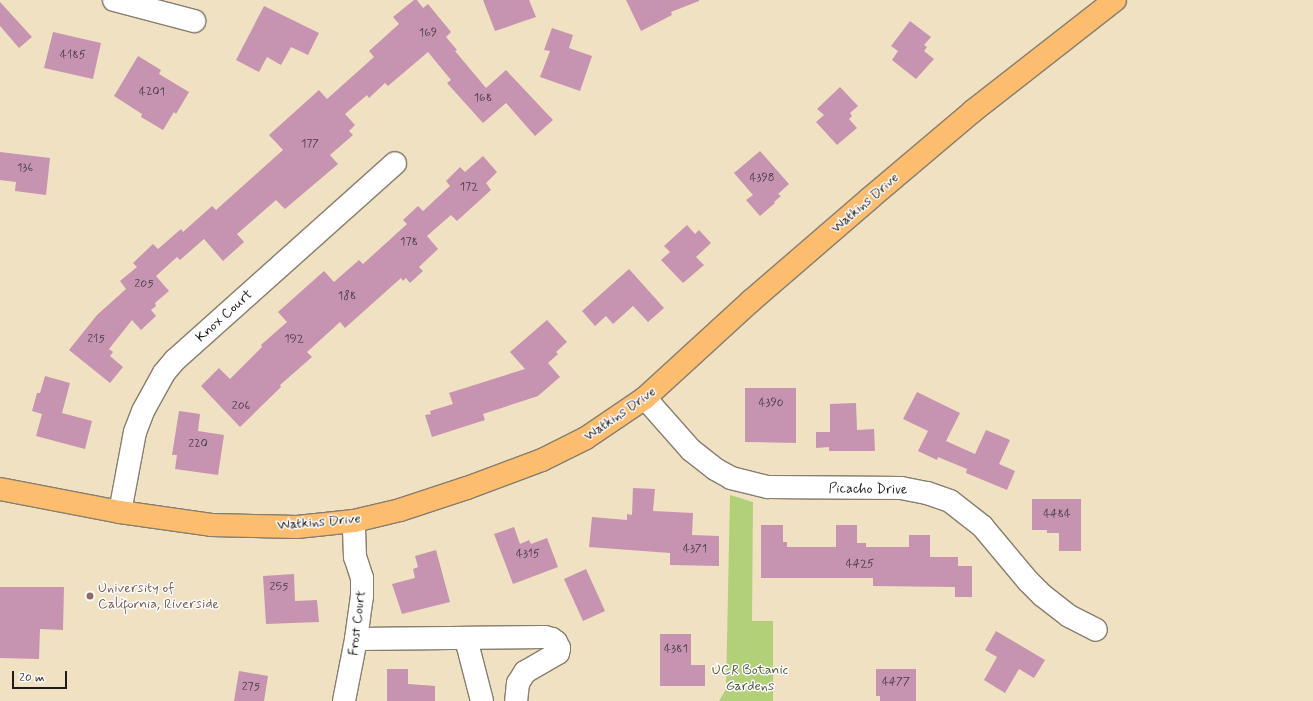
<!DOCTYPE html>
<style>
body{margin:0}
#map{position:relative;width:1313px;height:701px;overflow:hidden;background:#f0e1c2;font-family:Mynerve,sans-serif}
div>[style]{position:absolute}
.green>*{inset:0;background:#b2d077}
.building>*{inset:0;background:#c694b0}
.roads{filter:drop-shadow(1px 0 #867e6f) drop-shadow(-1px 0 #867e6f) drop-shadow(0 1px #867e6f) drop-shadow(0 -1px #867e6f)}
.minor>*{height:22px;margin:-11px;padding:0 11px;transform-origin:11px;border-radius:11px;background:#fff}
.major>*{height:22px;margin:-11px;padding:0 11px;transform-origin:11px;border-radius:11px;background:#fcbd6e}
.dots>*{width:11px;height:11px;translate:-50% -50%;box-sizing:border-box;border:2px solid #fff;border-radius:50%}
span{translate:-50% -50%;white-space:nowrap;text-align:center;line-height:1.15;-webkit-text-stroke:3px #fff;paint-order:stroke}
.number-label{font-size:12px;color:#463a41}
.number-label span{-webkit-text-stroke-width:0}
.street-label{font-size:14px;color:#1c1c1c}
.education-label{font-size:14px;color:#785e54}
.left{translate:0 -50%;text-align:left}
.park-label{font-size:14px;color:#505b3c}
.scale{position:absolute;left:12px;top:671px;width:55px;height:18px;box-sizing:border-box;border:2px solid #1c1c1c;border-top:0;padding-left:5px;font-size:12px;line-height:14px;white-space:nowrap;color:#1c1c1c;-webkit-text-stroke:3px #fff;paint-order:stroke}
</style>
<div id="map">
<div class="green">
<i style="clip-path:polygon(730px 495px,753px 502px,752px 621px,773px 621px,773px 701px,719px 701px,726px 689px)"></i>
</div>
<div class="building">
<i style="clip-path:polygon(414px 0,417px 0,423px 8px,428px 4px,451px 32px,446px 37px,457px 50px,455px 51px,486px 88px,506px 70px,553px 120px,535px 136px,506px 103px,483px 123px,447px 83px,451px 80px,428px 52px,388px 86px,385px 83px,369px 98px,367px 95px,345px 114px,355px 125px,349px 131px,353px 135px,330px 155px,338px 164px,285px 209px,276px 200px,237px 234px,244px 242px,223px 261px,204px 239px,180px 260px,177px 257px,156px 276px,169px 291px,155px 303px,156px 306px,151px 310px,156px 316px,141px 330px,132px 320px,109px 349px,113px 352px,110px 356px,123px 367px,110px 383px,69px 350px,97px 315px,126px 289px,120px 281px,137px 267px,133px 263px,153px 244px,158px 249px,181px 229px,183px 232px,212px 206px,216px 210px,283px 150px,269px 135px,319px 90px,327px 99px,374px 57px,369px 51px,399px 24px,393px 17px)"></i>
<i style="clip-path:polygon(483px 0,529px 0,536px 17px,495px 31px)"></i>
<i style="clip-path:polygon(626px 0,699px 0,699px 1px,671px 12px,672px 15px,641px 31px)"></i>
<i style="clip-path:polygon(0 2px,32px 37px,19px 48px,0 26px)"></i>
<i style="clip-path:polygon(264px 6px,319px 33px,308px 55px,291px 47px,281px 65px,267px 57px,259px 72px,236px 60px)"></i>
<i style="clip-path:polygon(910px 21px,931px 37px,924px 45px,927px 47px,924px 51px,934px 59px,916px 79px,892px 60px,898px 51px,891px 46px)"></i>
<i style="clip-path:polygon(552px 28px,573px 35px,569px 48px,592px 56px,580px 91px,540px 77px,550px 51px,544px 50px)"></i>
<i style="clip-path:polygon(53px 32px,101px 43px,93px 79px,44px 68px)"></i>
<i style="clip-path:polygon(138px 56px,161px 70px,159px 74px,189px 92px,176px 114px,174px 112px,163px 130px,141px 117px,142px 114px,114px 96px)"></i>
<i style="clip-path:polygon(840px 87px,858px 106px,850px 113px,852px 116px,849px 119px,857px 128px,837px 145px,816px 122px,824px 115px,817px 109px)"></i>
<i style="clip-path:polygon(760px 151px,789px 184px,778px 194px,781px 196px,774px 202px,775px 203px,760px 216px,746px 200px,753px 195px,734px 173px)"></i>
<i style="clip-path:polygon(0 152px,50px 158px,46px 195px,15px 191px,16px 182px,0 180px)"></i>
<i style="clip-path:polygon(483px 156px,497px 172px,486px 183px,491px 190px,457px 221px,451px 215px,427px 236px,438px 249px,419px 267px,423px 271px,410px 283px,406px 278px,403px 281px,401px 278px,345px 328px,340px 322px,307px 352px,312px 357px,280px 385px,281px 387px,240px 427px,201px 386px,219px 368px,230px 379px,262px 347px,261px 345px,287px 322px,278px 312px,324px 271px,334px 282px,359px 260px,363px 264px,407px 224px,403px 220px,418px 206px,423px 211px,450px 186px,446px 181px,460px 167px,465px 172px)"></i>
<i style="clip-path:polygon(687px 225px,695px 234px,699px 230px,711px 243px,696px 257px,704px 265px,683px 283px,661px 260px,670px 252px,664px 246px)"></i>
<i style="clip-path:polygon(629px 269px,664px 308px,648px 322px,633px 306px,613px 324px,606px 316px,595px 326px,582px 311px)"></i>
<i style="clip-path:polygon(547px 320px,567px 342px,556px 352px,558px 354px,548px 363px,560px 377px,538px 396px,483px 414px,485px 420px,432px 437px,425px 415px,431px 414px,430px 411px,453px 404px,449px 393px,525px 369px,510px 352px)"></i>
<i style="clip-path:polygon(45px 376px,70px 383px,62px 413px,92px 421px,85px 449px,36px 436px,42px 414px,32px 411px,37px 393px,40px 393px)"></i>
<i style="clip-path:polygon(745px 388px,796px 388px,796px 443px,745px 442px)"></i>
<i style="clip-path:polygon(917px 392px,960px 413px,946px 441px,975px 454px,986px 430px,1010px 440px,999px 464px,1015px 471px,1007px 490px,966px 473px,967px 469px,938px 457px,937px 460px,918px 451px,928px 431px,903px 419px)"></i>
<i style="clip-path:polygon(856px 403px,857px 430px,874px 429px,875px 451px,829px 451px,829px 447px,816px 448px,816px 432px,830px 432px,830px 404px)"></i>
<i style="clip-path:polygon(179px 411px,200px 414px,198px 431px,224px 435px,218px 475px,175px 469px,177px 455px,172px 455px)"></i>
<i style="clip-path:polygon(633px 488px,655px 489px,653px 511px,693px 513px,692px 535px,719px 536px,719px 566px,670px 565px,670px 553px,589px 547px,592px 517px,627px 520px,627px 514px,632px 515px)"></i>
<i style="clip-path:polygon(1032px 499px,1081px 499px,1081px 551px,1059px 551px,1059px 533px,1047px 533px,1047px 530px,1032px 530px)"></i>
<i style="clip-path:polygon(761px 525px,783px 525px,783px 542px,787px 542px,787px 547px,836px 547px,836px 525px,857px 525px,857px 543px,866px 543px,866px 547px,909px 547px,909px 535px,930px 535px,930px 557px,958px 557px,958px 566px,972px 566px,972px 597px,955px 597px,955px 587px,873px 586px,873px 578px,761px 578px)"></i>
<i style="clip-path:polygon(514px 527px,520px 544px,529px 540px,531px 544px,547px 538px,558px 567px,513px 584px,494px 534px)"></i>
<i style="clip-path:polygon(436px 550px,450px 602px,402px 614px,392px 584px,415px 578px,413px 569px,418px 567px,415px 556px)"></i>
<i style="clip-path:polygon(586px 569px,605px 611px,583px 621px,564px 579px)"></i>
<i style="clip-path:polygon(294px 574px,295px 601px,317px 600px,319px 622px,266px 624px,263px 576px)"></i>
<i style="clip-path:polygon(0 587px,64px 587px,63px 630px,40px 629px,39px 659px,0 658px)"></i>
<i style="clip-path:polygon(996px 631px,1045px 660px,1034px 678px,1019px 669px,1005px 693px,984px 680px,997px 657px,985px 650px)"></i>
<i style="clip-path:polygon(660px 634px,691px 634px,691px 665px,705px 665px,705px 686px,660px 686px)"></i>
<i style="clip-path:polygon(387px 669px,408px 669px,408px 684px,435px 686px,435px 701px,387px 701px)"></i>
<i style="clip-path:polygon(876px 669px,916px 669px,916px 701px,880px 701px,880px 696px,876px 696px)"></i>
<i style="clip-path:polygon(239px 671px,268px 676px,264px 701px,234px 701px)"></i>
</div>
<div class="roads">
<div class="minor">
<i style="left:114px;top:0;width:83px;rotate:14.7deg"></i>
<i style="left:645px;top:398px;width:69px;rotate:48.5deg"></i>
<i style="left:691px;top:450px;width:31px;rotate:38deg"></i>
<i style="left:715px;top:469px;width:18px;rotate:29deg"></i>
<i style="left:731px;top:478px;width:38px;rotate:14deg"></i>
<i style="left:768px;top:487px;width:133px;rotate:0.4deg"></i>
<i style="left:901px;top:488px;width:26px;rotate:11deg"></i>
<i style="left:927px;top:493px;width:24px;rotate:19deg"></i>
<i style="left:950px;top:501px;width:41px;rotate:38deg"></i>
<i style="left:982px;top:526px;width:72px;rotate:50.1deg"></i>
<i style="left:1028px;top:581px;width:20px;rotate:45deg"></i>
<i style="left:1042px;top:595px;width:34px;rotate:38deg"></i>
<i style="left:1069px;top:616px;width:30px;rotate:27deg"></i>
<i style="left:120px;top:512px;width:81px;rotate:-79.4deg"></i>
<i style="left:135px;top:432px;width:22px;rotate:-69deg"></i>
<i style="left:143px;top:411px;width:43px;rotate:-61.1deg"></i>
<i style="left:164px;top:373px;width:17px;rotate:-50deg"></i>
<i style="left:175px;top:360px;width:295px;rotate:-41.8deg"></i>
<i style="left:356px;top:639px;width:189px;rotate:-0.6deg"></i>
<i style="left:545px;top:637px;width:7px;rotate:16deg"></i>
<i style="left:552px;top:639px;width:5px;rotate:37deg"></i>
<i style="left:556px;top:642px;width:7px;rotate:63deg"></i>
<i style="left:559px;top:648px;width:5px;rotate:101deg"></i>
<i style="left:558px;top:653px;width:38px;rotate:150deg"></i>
<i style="left:525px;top:672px;width:13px;rotate:122deg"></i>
<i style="left:518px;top:683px;width:18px;rotate:96deg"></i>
<i style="left:466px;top:639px;width:64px;rotate:75.5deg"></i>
<i style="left:344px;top:701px;width:63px;rotate:-79deg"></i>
<i style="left:356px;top:639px;width:43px;rotate:-82.1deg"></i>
<i style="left:362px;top:596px;width:18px;rotate:-90deg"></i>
<i style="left:362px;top:578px;width:22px;rotate:-108deg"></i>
<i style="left:355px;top:557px;width:36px;rotate:-92deg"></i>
</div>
<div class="major">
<i style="left:0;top:489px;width:122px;rotate:10.9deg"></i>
<i style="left:120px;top:512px;width:92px;rotate:8.1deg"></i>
<i style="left:211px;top:525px;width:86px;rotate:1.3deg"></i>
<i style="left:297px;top:527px;width:57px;rotate:-6deg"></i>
<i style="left:354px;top:521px;width:47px;rotate:-13.4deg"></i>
<i style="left:400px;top:510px;width:71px;rotate:-18.2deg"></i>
<i style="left:467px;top:488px;width:80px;rotate:-20.5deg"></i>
<i style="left:542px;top:460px;width:49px;rotate:-26.6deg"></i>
<i style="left:586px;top:438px;width:71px;rotate:-34.1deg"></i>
<i style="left:645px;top:398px;width:144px;rotate:-42.5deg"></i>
<i style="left:751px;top:301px;width:156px;rotate:-40.8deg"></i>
<i style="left:869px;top:199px;width:136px;rotate:-40.2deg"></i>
<i style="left:973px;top:111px;width:180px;rotate:-38deg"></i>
</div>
</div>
<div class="dots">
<i style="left:90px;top:596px;background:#8d6e63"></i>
</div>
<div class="number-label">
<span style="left:428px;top:34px">169</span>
<span style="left:73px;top:56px">4185</span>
<span style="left:152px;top:93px">4201</span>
<span style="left:483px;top:99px">168</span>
<span style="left:310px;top:145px">177</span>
<span style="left:25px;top:169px">136</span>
<span style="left:762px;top:179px">4398</span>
<span style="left:469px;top:188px">172</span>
<span style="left:409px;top:243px">178</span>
<span style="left:144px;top:285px">205</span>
<span style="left:347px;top:297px">188</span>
<span style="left:96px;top:340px">215</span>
<span style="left:294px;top:340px">192</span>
<span style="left:771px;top:404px">4390</span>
<span style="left:241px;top:407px">206</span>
<span style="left:198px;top:445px">220</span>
<span style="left:1057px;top:515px">4484</span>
<span style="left:695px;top:550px">4371</span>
<span style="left:528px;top:555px">4315</span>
<span style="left:860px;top:565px">4425</span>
<span style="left:279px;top:588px">255</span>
<span style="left:676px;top:650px">4381</span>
<span style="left:896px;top:683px">4477</span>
<span style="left:251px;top:688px">275</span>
</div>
<div class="street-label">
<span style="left:865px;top:203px;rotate:-41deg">Watkins Drive</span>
<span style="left:224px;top:316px;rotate:-42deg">Knox Court</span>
<span style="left:620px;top:414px;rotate:-35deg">Watkins Drive</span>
<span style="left:868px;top:489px;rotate:1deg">Picacho Drive</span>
<span style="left:319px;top:522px;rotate:-5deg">Watkins Drive</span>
<span style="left:357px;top:623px;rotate:-83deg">Frost Court</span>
</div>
<div class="education-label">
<span class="left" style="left:98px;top:596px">University of<br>California, Riverside</span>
</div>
<div class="park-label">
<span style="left:750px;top:678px">UCR Botanic<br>Gardens</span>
</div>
<div class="scale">20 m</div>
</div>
